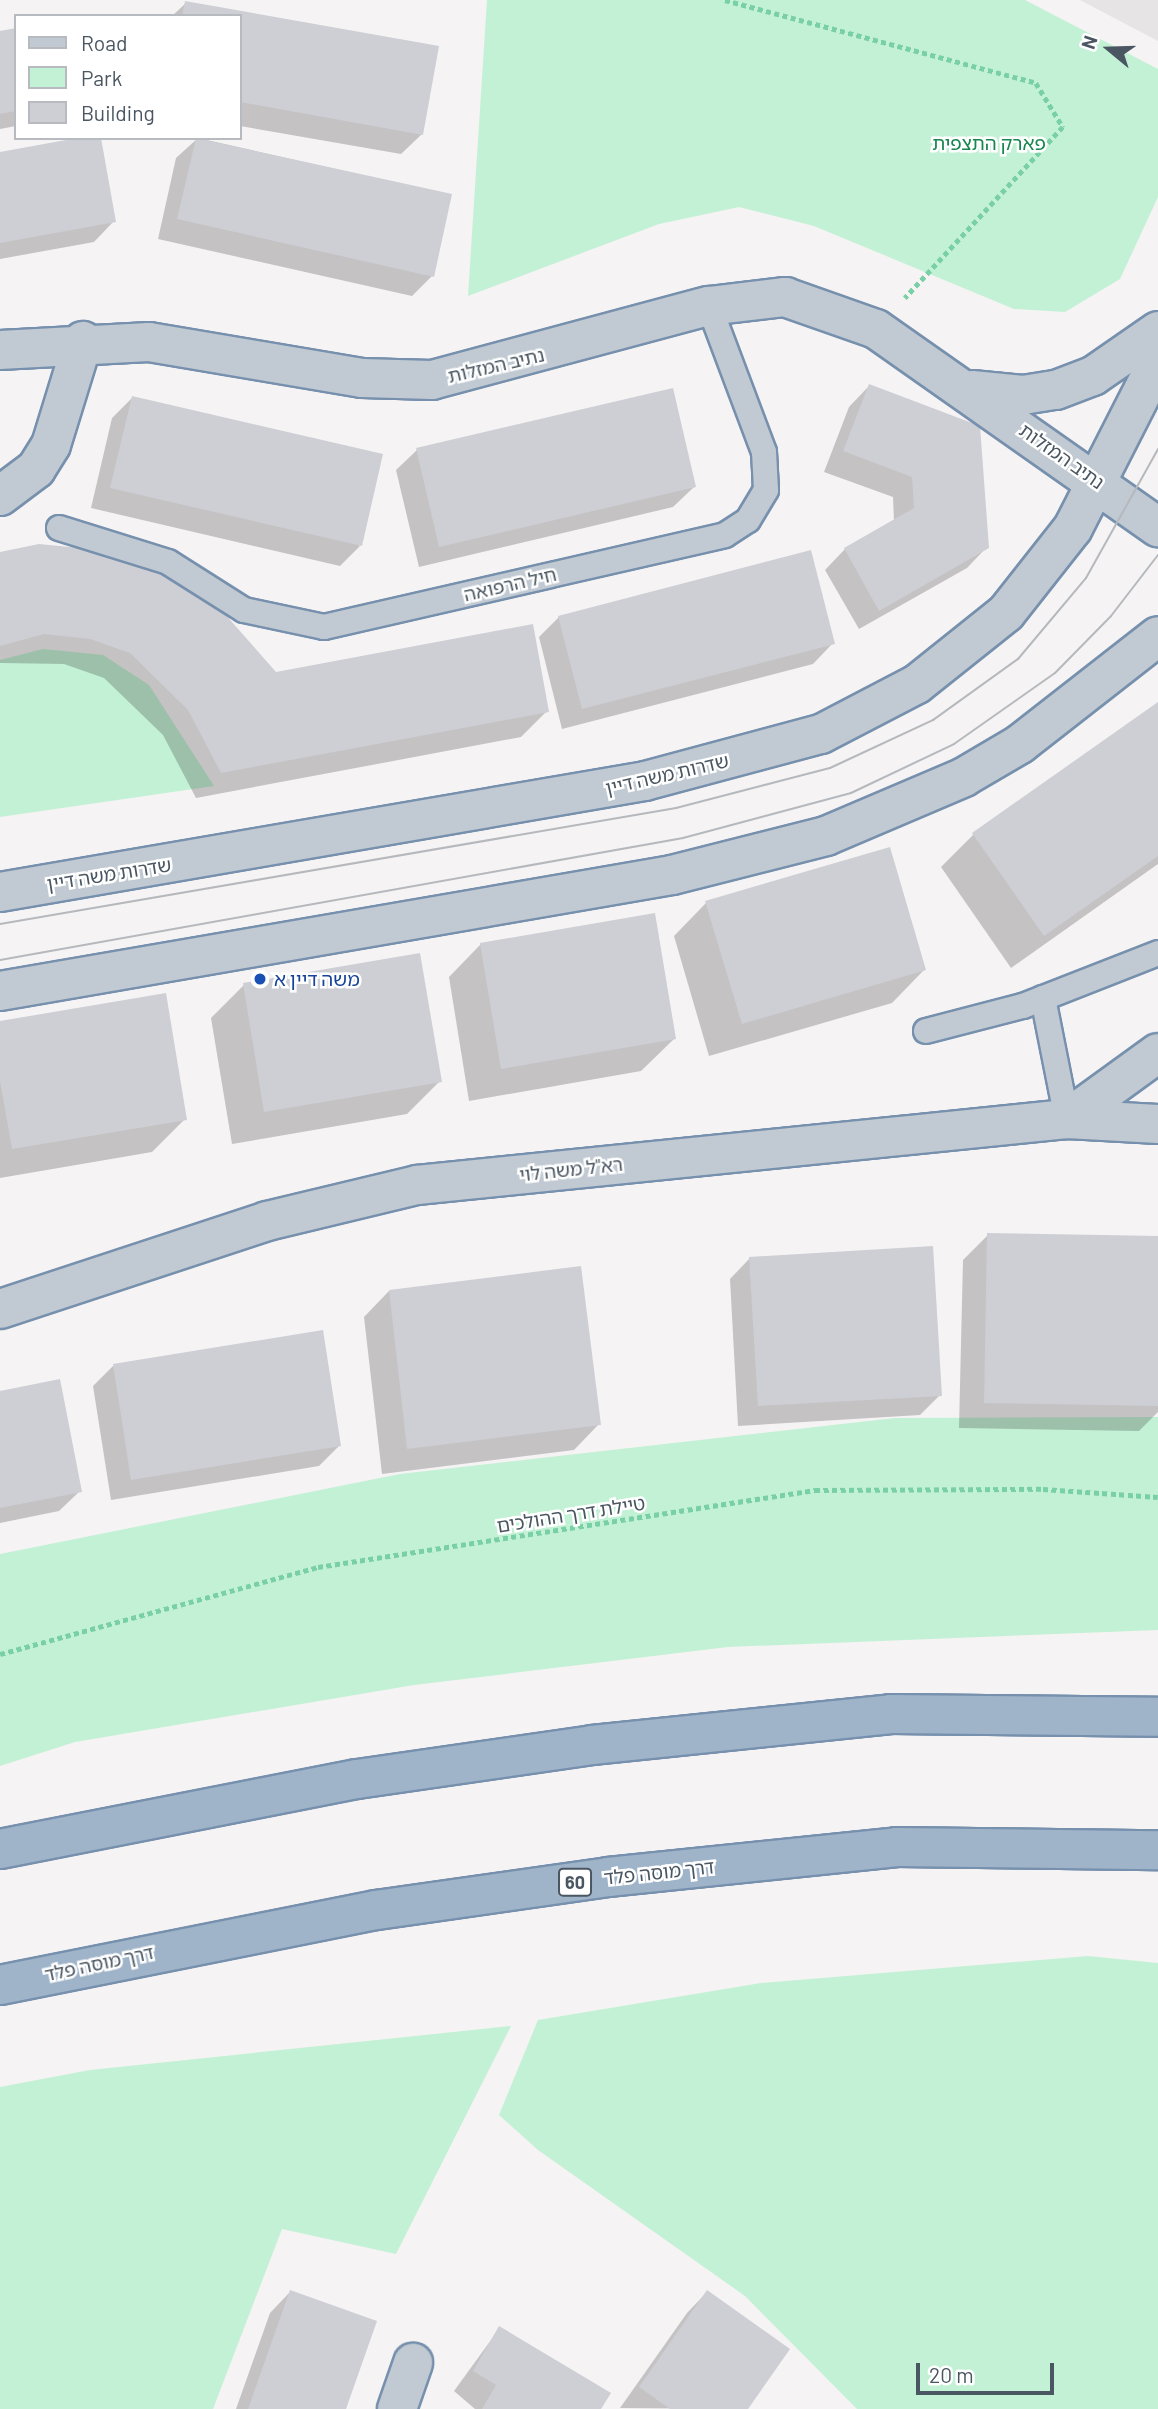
<!DOCTYPE html>
<meta charset="utf-8">
<style>
body{margin:0}
#map{position:relative;width:1158px;height:2409px;overflow:hidden;background:#f5f3f3;font-family:Barlow,"Noto Sans Hebrew",sans-serif}
div>[style]{position:absolute}
.education>*{inset:0;background:#e6e4e5}
.green>*{inset:0;background:#c3f1d5}
.shadow>*{inset:0;background:#0003}
.building>*{inset:0;background:#cdcfd5}
.path>*{height:4.5px;margin-top:-2.25px;transform-origin:0;background:repeating-linear-gradient(90deg,#7ad0a6 0 5px,transparent 0 8.5px)}
.roads{filter:drop-shadow(2px 0 #7690ad) drop-shadow(-2px 0 #7690ad) drop-shadow(0 2px #7690ad) drop-shadow(0 -2px #7690ad)}
.service>*{height:24px;margin:-12px;padding:0 12px;transform-origin:12px;border-radius:12px;background:#c1cad2}
.minor>*{height:38px;margin:-19px;padding:0 19px;transform-origin:19px;border-radius:19px;background:#c1cad2}
.tertiary>*{height:38px;margin:-19px;padding:0 19px;transform-origin:19px;border-radius:19px;background:#c1cad2}
.trunk>*{height:38px;margin:-19px;padding:0 19px;transform-origin:19px;border-radius:19px;background:#9fb4c9}
.tram>*{height:2px;margin:-1px;padding:0 1px;transform-origin:1px;border-radius:1px;background:#b5b8bd}
.dots>*{width:19px;height:19px;translate:-50% -50%;box-sizing:border-box;border:4px solid #fff;border-radius:50%}
span{translate:-50% -50%;white-space:nowrap;text-align:center;line-height:1.15;-webkit-text-stroke:5px #fff;paint-order:stroke}
.shield-label span{padding:2px 5px;background:#fff;border:2px solid;border-radius:5px;-webkit-text-stroke-width:0}
.shield-label{font-size:18px;color:#4a5661;font-weight:700}
.park-label{font-size:19px;color:#17864f}
.street-label{font-size:19px;color:#4a5661}
.transit-label{font-size:19px;color:#164399}
.left{translate:0 -50%;text-align:left}
.legend{position:absolute;left:14px;top:14px;width:228px;height:126px;box-sizing:border-box;background:#fff;border:2px solid #b7bbc0;margin:0;padding:9px 12px;list-style:none;font-size:21px;color:#4a5661}
.legend li{display:flex;align-items:center;gap:14px;height:35px}
.legend b{width:35px;border:2px solid #b7bbc0}
.north{position:absolute;left:1074px;top:14px;width:70px;height:70px;-webkit-text-stroke:5px #fff;paint-order:stroke;rotate:289deg;font-size:19px;font-weight:700;line-height:28px;text-align:center;color:#4a5661}
.north::after{content:'';display:block;margin:auto;width:24px;height:32px;background:#4a5661;clip-path:polygon(50% 0,100% 100%,50% 72%,0 100%)}
.scale{position:absolute;left:916px;top:2363px;width:138px;height:32px;box-sizing:border-box;border:4px solid #4a5661;border-top:0;padding-left:9px;font-size:21px;line-height:24px;white-space:nowrap;color:#4a5661;-webkit-text-stroke:5px #fff;paint-order:stroke}
</style>
<div id="map">
<div class="education">
<i style="clip-path:polygon(1080px 0,1158px 0,1158px 41px)"></i>
</div>
<div class="green">
<i style="clip-path:polygon(487px 0,1025px 0,1158px 69px,1158px 197px,1120px 279px,1065px 312px,1014px 309px,814px 226px,739px 207px,659px 224px,468px 296px)"></i>
<i style="clip-path:polygon(43px 649px,103px 655px,149px 685px,214px 786px,0 817px,0 660px)"></i>
<i style="clip-path:polygon(1158px 1417px,1158px 1630px,728px 1647px,414px 1685px,75px 1742px,0 1766px,0 1554px,400px 1474px,895px 1418px)"></i>
<i style="clip-path:polygon(1088px 1956px,1158px 1963px,1158px 2409px,857px 2409px,745px 2296px,538px 2150px,499px 2115px,538px 2020px,761px 1983px)"></i>
<i style="clip-path:polygon(511px 2026px,396px 2254px,282px 2229px,213px 2409px,0 2409px,0 2087px,90px 2070px)"></i>
</div>
<div class="shadow">
<i style="clip-path:polygon(186px 3px,437px 47px,422px 134px,401px 154px,240px 126px,240px 16px,172px 16px)"></i>
<i style="clip-path:polygon(16px 30px,16px 126px,0 129px,0 33px)"></i>
<i style="clip-path:polygon(198px 138px,450px 195px,432px 276px,412px 296px,158px 239px,176px 158px)"></i>
<i style="clip-path:polygon(0 154px,114px 221px,94px 242px,0 259px)"></i>
<i style="clip-path:polygon(869px 386px,987px 547px,967px 568px,859px 629px,825px 570px,845px 549px,894px 522px,893px 497px,824px 472px,849px 407px)"></i>
<i style="clip-path:polygon(132px 398px,360px 546px,340px 566px,91px 508px,112px 418px)"></i>
<i style="clip-path:polygon(417px 450px,694px 487px,673px 507px,419px 567px,396px 470px)"></i>
<i style="clip-path:polygon(0 554px,276px 674px,547px 711px,521px 737px,196px 798px,163px 735px,104px 678px,64px 664px,0 663px)"></i>
<i style="clip-path:polygon(559px 617px,833px 643px,813px 664px,562px 729px,539px 637px)"></i>
<i style="clip-path:polygon(1158px 704px,1158px 864px,1011px 968px,941px 867px,973px 835px)"></i>
<i style="clip-path:polygon(706px 903px,924px 970px,892px 1003px,709px 1056px,674px 936px)"></i>
<i style="clip-path:polygon(481px 944px,674px 1039px,641px 1071px,469px 1101px,449px 977px)"></i>
<i style="clip-path:polygon(244px 985px,440px 1081px,407px 1114px,232px 1144px,211px 1018px)"></i>
<i style="clip-path:polygon(0 1023px,185px 1119px,152px 1152px,0 1178px)"></i>
<i style="clip-path:polygon(988px 1235px,1158px 1238px,1158px 1412px,1139px 1431px,959px 1428px,963px 1260px)"></i>
<i style="clip-path:polygon(750px 1258px,940px 1395px,920px 1415px,738px 1426px,730px 1279px)"></i>
<i style="clip-path:polygon(389px 1291px,599px 1424px,574px 1450px,382px 1474px,364px 1317px)"></i>
<i style="clip-path:polygon(113px 1366px,339px 1446px,319px 1466px,111px 1500px,93px 1386px)"></i>
<i style="clip-path:polygon(0 1393px,80px 1491px,59px 1511px,0 1523px)"></i>
<i style="clip-path:polygon(290px 2292px,344px 2409px,236px 2409px,270px 2313px)"></i>
<i style="clip-path:polygon(707px 2292px,746px 2409px,620px 2408px,687px 2313px)"></i>
<i style="clip-path:polygon(499px 2329px,599px 2409px,475px 2409px,454px 2391px)"></i>
</div>
<div class="building">
<i style="clip-path:polygon(185px 1px,439px 46px,423px 135px,240px 102px,240px 16px,182px 16px)"></i>
<i style="clip-path:polygon(16px 28px,16px 111px,0 114px,0 31px)"></i>
<i style="clip-path:polygon(77px 138px,101px 138px,116px 222px,0 243px,0 152px)"></i>
<i style="clip-path:polygon(196px 138px,452px 194px,434px 277px,177px 219px)"></i>
<i style="clip-path:polygon(869px 384px,980px 426px,989px 548px,879px 611px,844px 548px,914px 508px,912px 477px,843px 451px)"></i>
<i style="clip-path:polygon(673px 388px,696px 487px,439px 547px,416px 448px)"></i>
<i style="clip-path:polygon(132px 396px,383px 454px,362px 546px,110px 488px)"></i>
<i style="clip-path:polygon(39px 544px,110px 551px,174px 573px,225px 614px,276px 672px,533px 624px,549px 712px,221px 773px,188px 710px,130px 653px,90px 639px,44px 634px,0 646px,0 552px)"></i>
<i style="clip-path:polygon(811px 550px,835px 644px,582px 709px,558px 616px)"></i>
<i style="clip-path:polygon(1158px 702px,1158px 856px,1044px 936px,972px 833px)"></i>
<i style="clip-path:polygon(890px 847px,926px 970px,742px 1024px,705px 901px)"></i>
<i style="clip-path:polygon(655px 913px,676px 1039px,501px 1069px,480px 943px)"></i>
<i style="clip-path:polygon(420px 953px,442px 1082px,264px 1112px,243px 983px)"></i>
<i style="clip-path:polygon(166px 993px,187px 1120px,12px 1149px,0 1081px,0 1021px)"></i>
<i style="clip-path:polygon(987px 1233px,1158px 1236px,1158px 1406px,984px 1403px)"></i>
<i style="clip-path:polygon(933px 1246px,942px 1396px,758px 1406px,749px 1257px)"></i>
<i style="clip-path:polygon(581px 1266px,601px 1425px,407px 1449px,389px 1290px)"></i>
<i style="clip-path:polygon(323px 1330px,341px 1446px,131px 1480px,113px 1364px)"></i>
<i style="clip-path:polygon(60px 1379px,82px 1492px,0 1508px,0 1391px)"></i>
<i style="clip-path:polygon(290px 2290px,377px 2321px,346px 2409px,248px 2409px)"></i>
<i style="clip-path:polygon(707px 2290px,790px 2349px,748px 2409px,670px 2409px,639px 2387px)"></i>
<i style="clip-path:polygon(499px 2326px,611px 2393px,601px 2409px,482px 2409px,496px 2385px,473px 2371px)"></i>
</div>
<div class="path">
<i style="left:725px;top:0;width:322px;rotate:14.9deg"></i>
<i style="left:1036px;top:83px;width:52px;rotate:58.5deg"></i>
<i style="left:1063px;top:127px;width:233px;rotate:132.7deg"></i>
<i style="left:0;top:1654px;width:330px;rotate:-15.3deg"></i>
<i style="left:318px;top:1567px;width:503px;rotate:-8.81deg"></i>
<i style="left:815px;top:1490px;width:228px;rotate:-0.3deg"></i>
<i style="left:1043px;top:1489px;width:115px;rotate:4deg"></i>
</div>
<div class="roads">
<div class="service">
<i style="left:59px;top:528px;width:114px;rotate:17.3deg"></i>
<i style="left:168px;top:562px;width:90px;rotate:32.3deg"></i>
<i style="left:244px;top:610px;width:82px;rotate:12deg"></i>
<i style="left:324px;top:627px;width:411px;rotate:-12.9deg"></i>
<i style="left:725px;top:535px;width:27px;rotate:-33deg"></i>
<i style="left:748px;top:520px;width:35px;rotate:-59deg"></i>
<i style="left:766px;top:490px;width:38px;rotate:-93deg"></i>
<i style="left:764px;top:452px;width:156px;rotate:-110.6deg"></i>
<i style="left:1043px;top:998px;width:123px;rotate:78.8deg"></i>
<i style="left:926px;top:1031px;width:100px;rotate:-14.5deg"></i>
<i style="left:1023px;top:1006px;width:145px;rotate:-21.4deg"></i>
</div>
<div class="minor">
<i style="left:0;top:350px;width:149px;rotate:-3.1deg"></i>
<i style="left:149px;top:342px;width:216px;rotate:9.6deg"></i>
<i style="left:362px;top:378px;width:70px;rotate:1.6deg"></i>
<i style="left:432px;top:380px;width:287px;rotate:-15deg"></i>
<i style="left:709px;top:306px;width:77px;rotate:-6.8deg"></i>
<i style="left:785px;top:297px;width:96px;rotate:19.4deg"></i>
<i style="left:876px;top:329px;width:345px;rotate:35.1deg"></i>
<i style="left:972px;top:390px;width:51px;rotate:5.6deg"></i>
<i style="left:1023px;top:395px;width:33px;rotate:-9deg"></i>
<i style="left:1056px;top:390px;width:40px;rotate:-21deg"></i>
<i style="left:1093px;top:376px;width:79px;rotate:-34.7deg"></i>
<i style="left:0;top:496px;width:45px;rotate:-36.9deg"></i>
<i style="left:36px;top:469px;width:28px;rotate:-58deg"></i>
<i style="left:51px;top:445px;width:109px;rotate:-72.9deg"></i>
<i style="left:1067px;top:1119px;width:112px;rotate:-36deg"></i>
<i style="left:0;top:1309px;width:281px;rotate:-18.2deg"></i>
<i style="left:267px;top:1221px;width:154px;rotate:-13.5deg"></i>
<i style="left:417px;top:1185px;width:653px;rotate:-5.8deg"></i>
<i style="left:1067px;top:1119px;width:91px;rotate:3.1deg"></i>
<i style="left:397px;top:2409px;width:49px;rotate:-70.8deg"></i>
</div>
<div class="tertiary">
<i style="left:0;top:892px;width:654px;rotate:-9.76deg"></i>
<i style="left:645px;top:781px;width:182px;rotate:-15deg"></i>
<i style="left:821px;top:734px;width:108px;rotate:-27.5deg"></i>
<i style="left:917px;top:684px;width:114px;rotate:-38.6deg"></i>
<i style="left:1006px;top:613px;width:108px;rotate:-51.8deg"></i>
<i style="left:1073px;top:528px;width:187px;rotate:-63deg"></i>
<i style="left:0;top:991px;width:682px;rotate:-9.79deg"></i>
<i style="left:672px;top:875px;width:159px;rotate:-14.2deg"></i>
<i style="left:826px;top:836px;width:150px;rotate:-23.1deg"></i>
<i style="left:964px;top:777px;width:65px;rotate:-30.5deg"></i>
<i style="left:1020px;top:744px;width:175px;rotate:-38deg"></i>
</div>
<div class="trunk">
<i style="left:0;top:1849px;width:364px;rotate:-11.1deg"></i>
<i style="left:357px;top:1779px;width:237px;rotate:-8.2deg"></i>
<i style="left:592px;top:1745px;width:301px;rotate:-5.9deg"></i>
<i style="left:891px;top:1714px;width:267px;rotate:0.6deg"></i>
<i style="left:0;top:1985px;width:384px;rotate:-11.3deg"></i>
<i style="left:377px;top:1910px;width:233px;rotate:-8.1deg"></i>
<i style="left:608px;top:1877px;width:291px;rotate:-5.9deg"></i>
<i style="left:897px;top:1847px;width:261px;rotate:0.7deg"></i>
</div>
</div>
<div class="tram">
<i style="left:0;top:924px;width:686px;rotate:-9.74deg"></i>
<i style="left:676px;top:808px;width:159px;rotate:-14.6deg"></i>
<i style="left:830px;top:768px;width:114px;rotate:-25deg"></i>
<i style="left:933px;top:720px;width:105px;rotate:-35.7deg"></i>
<i style="left:1018px;top:659px;width:106px;rotate:-50deg"></i>
<i style="left:1086px;top:578px;width:148px;rotate:-60.8deg"></i>
<i style="left:0;top:960px;width:694px;rotate:-10.13deg"></i>
<i style="left:683px;top:838px;width:174px;rotate:-15deg"></i>
<i style="left:851px;top:793px;width:114px;rotate:-25.4deg"></i>
<i style="left:954px;top:744px;width:123px;rotate:-35.1deg"></i>
<i style="left:1055px;top:673px;width:80px;rotate:-45.5deg"></i>
<i style="left:1111px;top:616px;width:77px;rotate:-52.4deg"></i>
</div>
<div class="dots">
<i style="left:260px;top:979px;background:#1a4fb4"></i>
</div>
<div class="shield-label">
<span style="left:575px;top:1882px">60</span>
</div>
<div class="park-label">
<span style="left:989px;top:143px">פארק התצפית</span>
</div>
<div class="street-label">
<span style="left:496px;top:365px;rotate:-13deg">נתיב המזלות</span>
<span style="left:1062px;top:456px;rotate:35deg">נתיב המזלות</span>
<span style="left:510px;top:584px;rotate:-13deg">חיל הרפואה</span>
<span style="left:667px;top:774px;rotate:-13deg">שדרות משה דיין</span>
<span style="left:109px;top:874px;rotate:-9deg">שדרות משה דיין</span>
<span style="left:571px;top:1169px;rotate:-6deg">רא"ל משה לוי</span>
<span style="left:571px;top:1514px;rotate:-9deg">טיילת דרך ההולכים</span>
<span style="left:659px;top:1872px;rotate:-6deg">דרך מוסה פלד</span>
<span style="left:99px;top:1963px;rotate:-12deg">דרך מוסה פלד</span>
</div>
<div class="transit-label">
<span class="left" style="left:274px;top:979px">משה דיין א</span>
</div>
<ul class="legend">
<li><b style="height:9px;background:#c1cad2"></b>Road</li>
<li><b style="height:19px;background:#c3f1d5"></b>Park</li>
<li><b style="height:19px;background:#cdcfd5"></b>Building</li>
</ul>
<div class="north">N</div>
<div class="scale">20 m</div>
</div>
